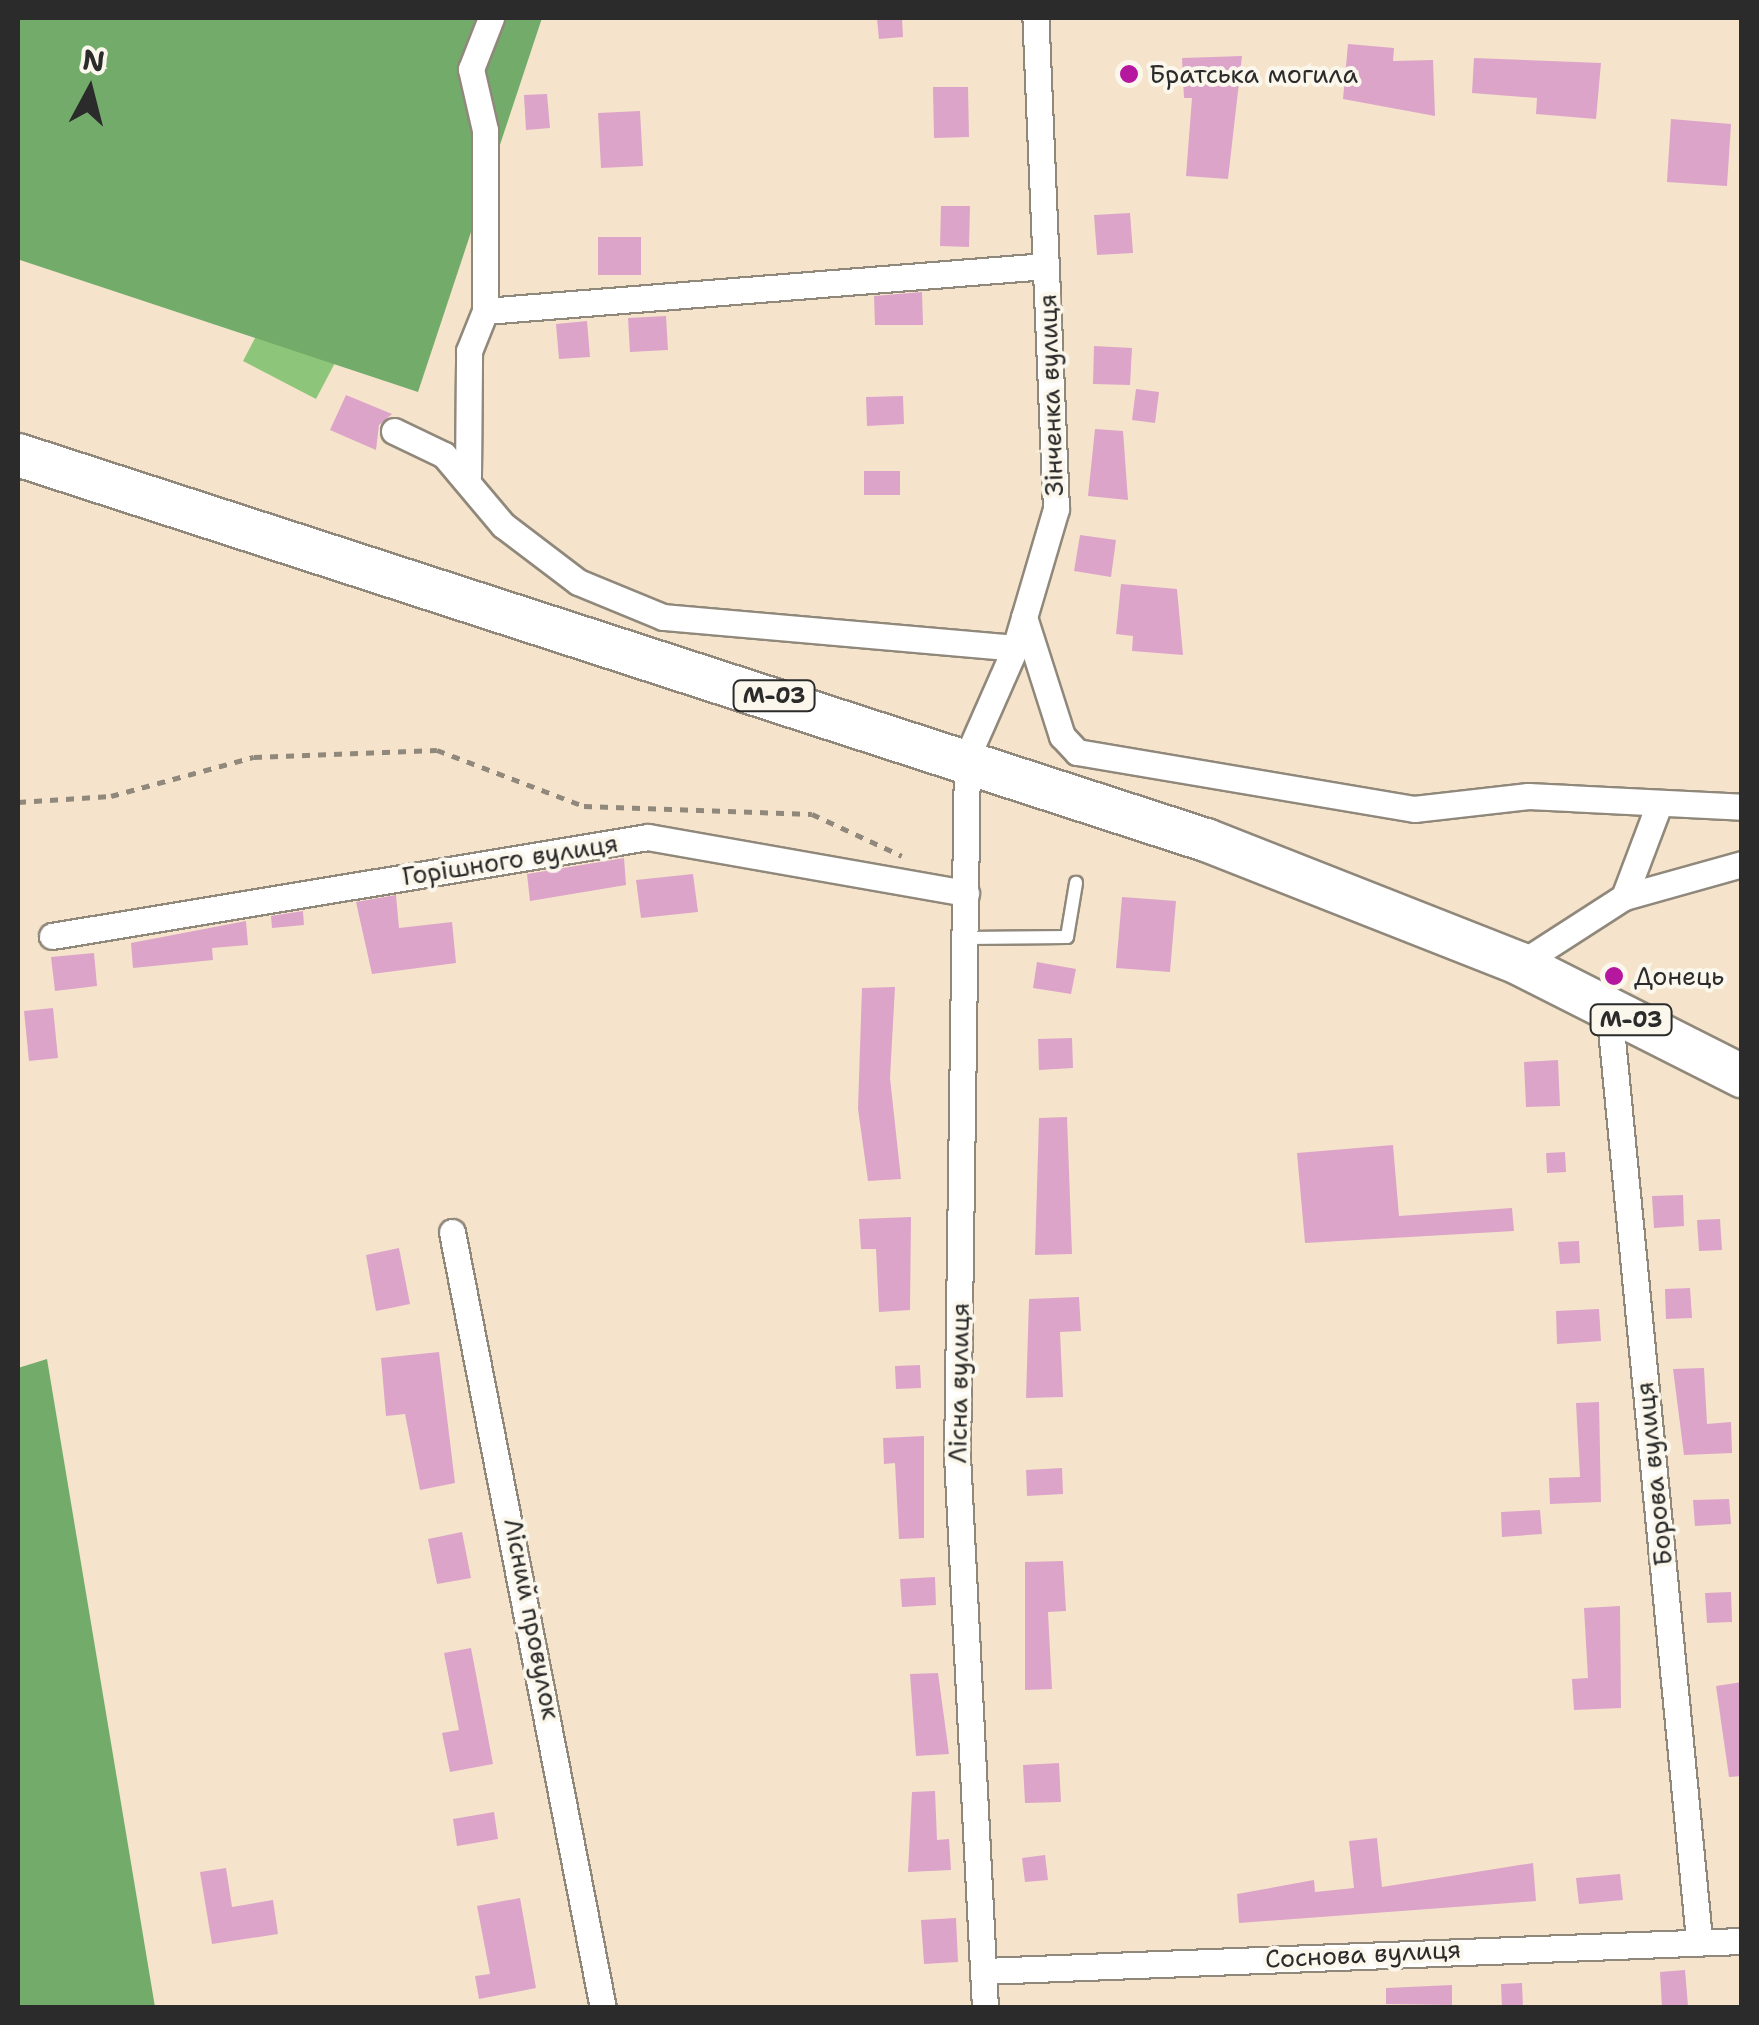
<!DOCTYPE html>
<meta charset="utf-8">
<style>
body{margin:0}
#map{position:relative;width:1759px;height:2025px;overflow:hidden;background:#f5e4cb;font-family:"Shantell Sans",sans-serif}
div>[style]{position:absolute}
.green>*{inset:0;background:#8dc67a}
.forest>*{inset:0;background:#72ab6a}
.building>*{inset:0;background:#dca4c9}
.path>*{height:5px;margin-top:-2.5px;transform-origin:0;background:repeating-linear-gradient(90deg,#90887b 0 8px,transparent 0 16px)}
.roads{filter:drop-shadow(2px 0 #90887b) drop-shadow(-2px 0 #90887b) drop-shadow(0 2px #90887b) drop-shadow(0 -2px #90887b)}
.service>*{height:12px;margin:-6px;padding:0 6px;transform-origin:6px;border-radius:6px;background:#fff}
.minor>*{height:25px;margin:-12.5px;padding:0 12.5px;transform-origin:12.5px;border-radius:12.5px;background:#fff}
.trunk>*{height:42px;margin:-21px;padding:0 21px;transform-origin:21px;border-radius:21px;background:#fff}
.dots>*{width:28px;height:28px;translate:-50% -50%;box-sizing:border-box;border:5px solid #fbf7ec;border-radius:50%}
span{translate:-50% -50%;white-space:nowrap;text-align:center;line-height:1.15;-webkit-text-stroke:8px #fbf7ec;paint-order:stroke}
.shield-label span{padding:2px 8px;background:#fbf7ec;border:2px solid;border-radius:8px;-webkit-text-stroke-width:0}
.shield-label{font-size:22px;color:#2b2b2b;font-weight:700}
.poi-label{font-size:25px;color:#2b2b2b}
.left{translate:0 -50%;text-align:left}
.street-label{font-size:25px;color:#2b2b2b}
.frame{position:absolute;inset:0;border:20px solid #2b2b2b;pointer-events:none}
.north{position:absolute;left:40px;top:40px;width:100px;height:100px;-webkit-text-stroke:8px #fbf7ec;paint-order:stroke;rotate:7deg;font-size:28px;font-weight:700;line-height:40px;text-align:center;color:#2b2b2b}
.north::after{content:'';display:block;margin:auto;width:35px;height:45px;background:#2b2b2b;clip-path:polygon(50% 0,100% 100%,50% 72%,0 100%)}
</style>
<div id="map">
<div class="green">
<i style="clip-path:polygon(313px 228px,386px 266px,316px 399px,243px 361px)"></i>
</div>
<div class="forest">
<i style="clip-path:polygon(18px 18px,542px 18px,418px 392px,20px 260px)"></i>
<i style="clip-path:polygon(47px 1359px,155px 2007px,18px 2007px,18px 1368px)"></i>
</div>
<div class="building">
<i style="clip-path:polygon(902px 18px,903px 37px,879px 39px,877px 19px)"></i>
<i style="clip-path:polygon(1348px 44px,1394px 48px,1393px 61px,1433px 60px,1435px 116px,1343px 99px)"></i>
<i style="clip-path:polygon(1242px 56px,1228px 179px,1186px 176px,1192px 98px,1184px 98px,1182px 58px)"></i>
<i style="clip-path:polygon(1474px 58px,1601px 63px,1596px 119px,1536px 114px,1537px 98px,1472px 93px)"></i>
<i style="clip-path:polygon(933px 87px,968px 87px,969px 137px,934px 138px)"></i>
<i style="clip-path:polygon(547px 94px,550px 128px,526px 130px,524px 95px)"></i>
<i style="clip-path:polygon(640px 111px,643px 166px,601px 168px,598px 113px)"></i>
<i style="clip-path:polygon(1671px 119px,1731px 124px,1727px 186px,1667px 182px)"></i>
<i style="clip-path:polygon(941px 206px,970px 206px,969px 247px,940px 246px)"></i>
<i style="clip-path:polygon(1130px 213px,1133px 253px,1097px 255px,1094px 215px)"></i>
<i style="clip-path:polygon(598px 237px,641px 237px,641px 275px,598px 275px)"></i>
<i style="clip-path:polygon(922px 292px,923px 325px,875px 325px,874px 296px)"></i>
<i style="clip-path:polygon(666px 316px,668px 350px,630px 352px,628px 318px)"></i>
<i style="clip-path:polygon(587px 321px,590px 357px,559px 359px,556px 324px)"></i>
<i style="clip-path:polygon(1094px 346px,1132px 348px,1130px 385px,1093px 384px)"></i>
<i style="clip-path:polygon(1136px 389px,1159px 392px,1155px 423px,1132px 420px)"></i>
<i style="clip-path:polygon(346px 395px,392px 414px,379px 425px,376px 450px,330px 430px)"></i>
<i style="clip-path:polygon(903px 396px,904px 424px,867px 426px,866px 397px)"></i>
<i style="clip-path:polygon(1095px 429px,1123px 431px,1128px 500px,1088px 496px)"></i>
<i style="clip-path:polygon(864px 471px,900px 471px,900px 495px,864px 495px)"></i>
<i style="clip-path:polygon(1080px 535px,1116px 540px,1111px 577px,1074px 571px)"></i>
<i style="clip-path:polygon(1121px 584px,1177px 589px,1183px 655px,1132px 651px,1133px 636px,1116px 634px)"></i>
<i style="clip-path:polygon(624px 858px,626px 885px,530px 901px,527px 874px)"></i>
<i style="clip-path:polygon(693px 874px,698px 912px,641px 918px,636px 880px)"></i>
<i style="clip-path:polygon(396px 895px,399px 928px,452px 922px,456px 963px,372px 974px,356px 902px)"></i>
<i style="clip-path:polygon(1122px 897px,1176px 901px,1170px 972px,1116px 968px)"></i>
<i style="clip-path:polygon(303px 911px,304px 925px,272px 928px,271px 916px)"></i>
<i style="clip-path:polygon(246px 921px,248px 945px,212px 948px,213px 960px,133px 968px,131px 943px)"></i>
<i style="clip-path:polygon(94px 953px,97px 986px,55px 991px,51px 957px)"></i>
<i style="clip-path:polygon(1037px 962px,1076px 969px,1071px 994px,1033px 988px)"></i>
<i style="clip-path:polygon(895px 987px,890px 1078px,901px 1179px,868px 1181px,858px 1109px,862px 988px)"></i>
<i style="clip-path:polygon(53px 1008px,58px 1058px,29px 1061px,24px 1011px)"></i>
<i style="clip-path:polygon(1072px 1038px,1073px 1068px,1039px 1070px,1038px 1039px)"></i>
<i style="clip-path:polygon(1558px 1060px,1560px 1106px,1526px 1107px,1524px 1062px)"></i>
<i style="clip-path:polygon(1067px 1117px,1072px 1254px,1035px 1255px,1039px 1118px)"></i>
<i style="clip-path:polygon(1393px 1145px,1399px 1216px,1512px 1208px,1514px 1231px,1305px 1243px,1297px 1153px)"></i>
<i style="clip-path:polygon(1565px 1152px,1566px 1172px,1547px 1173px,1546px 1153px)"></i>
<i style="clip-path:polygon(1683px 1195px,1684px 1226px,1654px 1228px,1652px 1196px)"></i>
<i style="clip-path:polygon(911px 1217px,910px 1310px,879px 1312px,876px 1249px,861px 1249px,859px 1219px)"></i>
<i style="clip-path:polygon(1720px 1219px,1722px 1250px,1699px 1251px,1697px 1220px)"></i>
<i style="clip-path:polygon(1579px 1241px,1580px 1263px,1560px 1264px,1558px 1242px)"></i>
<i style="clip-path:polygon(399px 1248px,410px 1304px,376px 1311px,366px 1255px)"></i>
<i style="clip-path:polygon(1690px 1288px,1692px 1318px,1666px 1319px,1665px 1289px)"></i>
<i style="clip-path:polygon(1079px 1297px,1081px 1331px,1060px 1332px,1063px 1397px,1026px 1398px,1029px 1299px)"></i>
<i style="clip-path:polygon(1599px 1309px,1601px 1341px,1557px 1344px,1556px 1311px)"></i>
<i style="clip-path:polygon(439px 1352px,455px 1483px,420px 1490px,405px 1414px,386px 1416px,381px 1358px)"></i>
<i style="clip-path:polygon(920px 1365px,921px 1388px,896px 1389px,895px 1366px)"></i>
<i style="clip-path:polygon(1704px 1368px,1707px 1424px,1731px 1422px,1732px 1453px,1684px 1455px,1673px 1369px)"></i>
<i style="clip-path:polygon(1599px 1402px,1601px 1502px,1550px 1504px,1549px 1478px,1580px 1477px,1576px 1403px)"></i>
<i style="clip-path:polygon(924px 1436px,924px 1538px,899px 1539px,895px 1463px,884px 1464px,883px 1438px)"></i>
<i style="clip-path:polygon(1062px 1468px,1063px 1494px,1027px 1496px,1026px 1470px)"></i>
<i style="clip-path:polygon(1729px 1499px,1731px 1524px,1695px 1526px,1693px 1500px)"></i>
<i style="clip-path:polygon(1540px 1510px,1542px 1534px,1502px 1537px,1501px 1512px)"></i>
<i style="clip-path:polygon(462px 1532px,471px 1578px,437px 1584px,428px 1539px)"></i>
<i style="clip-path:polygon(1063px 1561px,1066px 1611px,1048px 1612px,1052px 1689px,1025px 1690px,1025px 1562px)"></i>
<i style="clip-path:polygon(935px 1577px,936px 1605px,902px 1607px,900px 1579px)"></i>
<i style="clip-path:polygon(1731px 1592px,1732px 1622px,1707px 1623px,1705px 1593px)"></i>
<i style="clip-path:polygon(1620px 1606px,1621px 1708px,1574px 1710px,1572px 1679px,1588px 1678px,1584px 1608px)"></i>
<i style="clip-path:polygon(471px 1648px,493px 1764px,450px 1772px,442px 1733px,459px 1730px,444px 1653px)"></i>
<i style="clip-path:polygon(938px 1673px,949px 1754px,916px 1756px,910px 1674px)"></i>
<i style="clip-path:polygon(1742px 1682px,1742px 1776px,1729px 1777px,1716px 1686px)"></i>
<i style="clip-path:polygon(1059px 1763px,1061px 1802px,1025px 1803px,1023px 1765px)"></i>
<i style="clip-path:polygon(935px 1791px,937px 1840px,949px 1839px,951px 1870px,908px 1872px,912px 1792px)"></i>
<i style="clip-path:polygon(494px 1812px,498px 1839px,457px 1846px,453px 1819px)"></i>
<i style="clip-path:polygon(1377px 1838px,1382px 1887px,1533px 1863px,1536px 1901px,1239px 1923px,1237px 1894px,1314px 1880px,1315px 1892px,1354px 1888px,1349px 1841px)"></i>
<i style="clip-path:polygon(1045px 1855px,1048px 1880px,1025px 1882px,1022px 1858px)"></i>
<i style="clip-path:polygon(226px 1868px,232px 1907px,273px 1900px,278px 1934px,212px 1944px,200px 1872px)"></i>
<i style="clip-path:polygon(1620px 1874px,1623px 1900px,1579px 1904px,1576px 1878px)"></i>
<i style="clip-path:polygon(520px 1898px,536px 1988px,479px 1999px,475px 1976px,490px 1974px,477px 1906px)"></i>
<i style="clip-path:polygon(956px 1918px,958px 1962px,924px 1964px,921px 1920px)"></i>
<i style="clip-path:polygon(1685px 1970px,1688px 2006px,1662px 2008px,1660px 1972px)"></i>
<i style="clip-path:polygon(1522px 1983px,1523px 2008px,1502px 2008px,1501px 1984px)"></i>
<i style="clip-path:polygon(1452px 1985px,1452px 2005px,1386px 2004px,1386px 1988px)"></i>
</div>
<div class="path">
<i style="left:18px;top:802px;width:93px;rotate:-3.7deg"></i>
<i style="left:111px;top:796px;width:148px;rotate:-15.3deg"></i>
<i style="left:254px;top:757px;width:183px;rotate:-2.2deg"></i>
<i style="left:437px;top:750px;width:157px;rotate:20.9deg"></i>
<i style="left:584px;top:806px;width:228px;rotate:2deg"></i>
<i style="left:812px;top:814px;width:99px;rotate:25deg"></i>
</div>
<div class="roads">
<div class="service">
<i style="left:966px;top:938px;width:101px;rotate:-0.6deg"></i>
<i style="left:1067px;top:937px;width:55px;rotate:-80.5deg"></i>
</div>
<div class="minor">
<i style="left:491px;top:18px;width:55px;rotate:111.4deg"></i>
<i style="left:471px;top:69px;width:63px;rotate:77.1deg"></i>
<i style="left:485px;top:130px;width:181px;rotate:90deg"></i>
<i style="left:485px;top:311px;width:563px;rotate:-4.59deg"></i>
<i style="left:394px;top:431px;width:55px;rotate:25.6deg"></i>
<i style="left:444px;top:455px;width:92px;rotate:49.9deg"></i>
<i style="left:503px;top:525px;width:94px;rotate:37.2deg"></i>
<i style="left:578px;top:582px;width:92px;rotate:22.4deg"></i>
<i style="left:663px;top:617px;width:353px;rotate:5deg"></i>
<i style="left:468px;top:476px;width:125px;rotate:-89.5deg"></i>
<i style="left:469px;top:351px;width:43px;rotate:-68.2deg"></i>
<i style="left:1024px;top:617px;width:125px;rotate:72.3deg"></i>
<i style="left:1062px;top:736px;width:22px;rotate:47deg"></i>
<i style="left:1077px;top:752px;width:342px;rotate:9.6deg"></i>
<i style="left:1414px;top:809px;width:115px;rotate:-6.5deg"></i>
<i style="left:1528px;top:796px;width:214px;rotate:2.9deg"></i>
<i style="left:1624px;top:897px;width:96px;rotate:-69.3deg"></i>
<i style="left:52px;top:936px;width:604px;rotate:-9.43deg"></i>
<i style="left:648px;top:837px;width:323px;rotate:10deg"></i>
<i style="left:1520px;top:964px;width:124px;rotate:-32.8deg"></i>
<i style="left:1624px;top:897px;width:123px;rotate:-15.6deg"></i>
<i style="left:1609px;top:1008px;width:935px;rotate:84.48deg"></i>
<i style="left:452px;top:1232px;width:791px;rotate:78.99deg"></i>
<i style="left:984px;top:1971px;width:759px;rotate:-2.27deg"></i>
<i style="left:985px;top:2008px;width:553px;rotate:-92.9deg"></i>
<i style="left:957px;top:1456px;width:699px;rotate:-89.18deg"></i>
<i style="left:967px;top:757px;width:119px;rotate:-66.2deg"></i>
<i style="left:1015px;top:648px;width:145px;rotate:-73.6deg"></i>
<i style="left:1056px;top:509px;width:491px;rotate:-92.4deg"></i>
</div>
<div class="trunk">
<i style="left:18px;top:455px;width:1249px;rotate:17.96deg"></i>
<i style="left:1206px;top:840px;width:338px;rotate:21.5deg"></i>
<i style="left:1520px;top:964px;width:249px;rotate:26.8deg"></i>
</div>
</div>
<div class="dots">
<i style="left:1129px;top:74px;background:#b5179e"></i>
<i style="left:1614px;top:976px;background:#b5179e"></i>
</div>
<div class="shield-label">
<span style="left:774px;top:696px">М-03</span>
<span style="left:1631px;top:1020px">М-03</span>
</div>
<div class="poi-label">
<span class="left" style="left:1149px;top:74px">Братська могила</span>
<span class="left" style="left:1634px;top:976px">Донець</span>
</div>
<div class="street-label">
<span style="left:1051px;top:395px;rotate:-92deg">Зінченка вулиця</span>
<span style="left:510px;top:860px;rotate:-9deg">Горішного вулиця</span>
<span style="left:959px;top:1383px;rotate:-89deg">Лісна вулиця</span>
<span style="left:1654px;top:1474px;rotate:-96deg">Борова вулиця</span>
<span style="left:532px;top:1619px;rotate:79deg">Лісний провулок</span>
<span style="left:1363px;top:1954px;rotate:-3deg">Соснова вулиця</span>
</div>
<div class="frame"></div>
<div class="north">N</div>
</div>
